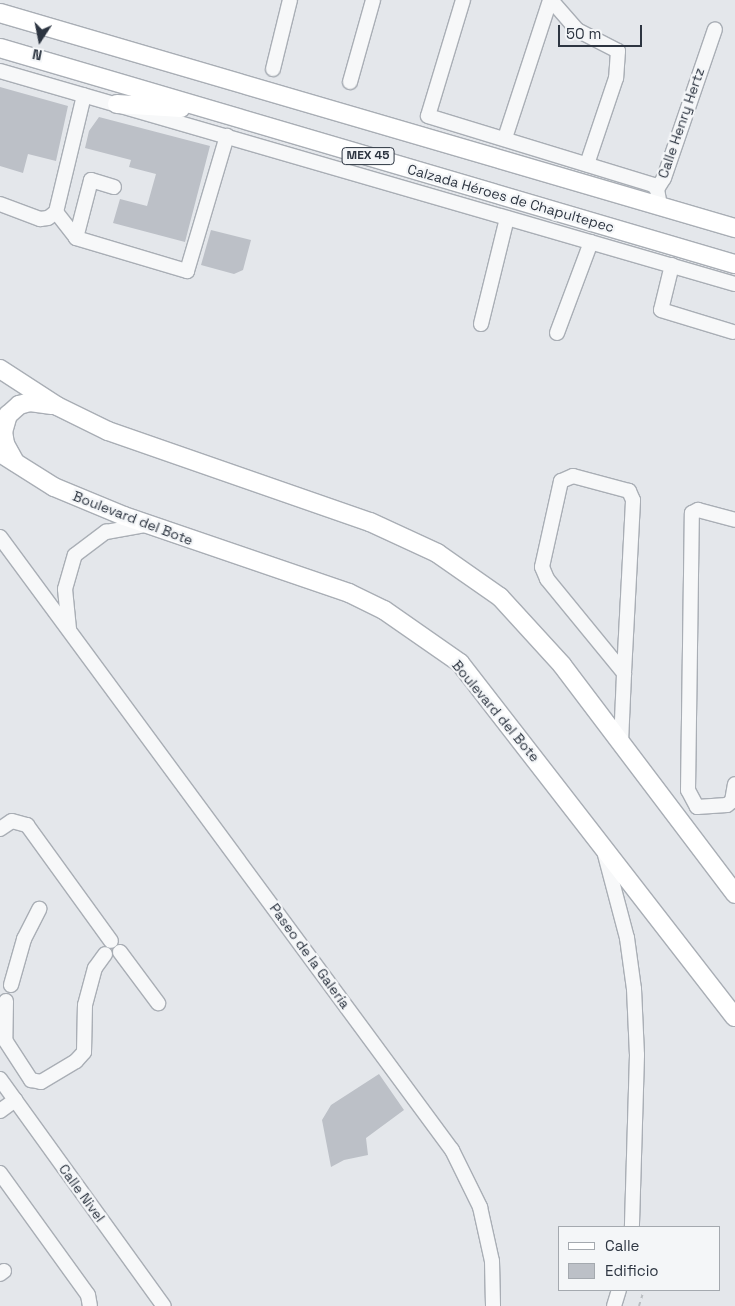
<!DOCTYPE html>
<meta charset="utf-8">
<style>
body{margin:0}
#map{position:relative;width:735px;height:1306px;overflow:hidden;background:#e4e7eb;font-family:"Space Grotesk",sans-serif}
div>[style]{position:absolute}
.building>*{inset:0;background:#bcc0c7}
.path>*{height:2px;margin-top:-1px;transform-origin:0;background:repeating-linear-gradient(90deg,#babec2 0 4px,transparent 0 8px)}
.roads{filter:drop-shadow(1px 0 #a9aeb5) drop-shadow(-1px 0 #a9aeb5) drop-shadow(0 1px #a9aeb5) drop-shadow(0 -1px #a9aeb5)}
.minor>*{height:14px;margin:-7px;padding:0 7px;transform-origin:7px;border-radius:7px;background:#f7f8f9}
.major>*{height:18px;margin:-9px;padding:0 9px;transform-origin:9px;border-radius:9px;background:#fff}
span{translate:-50% -50%;white-space:nowrap;text-align:center;line-height:1.15;-webkit-text-stroke:4.5px #f4f6f8;paint-order:stroke}
.shield-label span{padding:1px 4px;background:#f4f6f8;border:1px solid;border-radius:4px;-webkit-text-stroke-width:0}
.shield-label{font-size:12px;color:#2d3541;font-weight:700}
.street-label{font-size:14px;color:#2d3541}
.legend{position:absolute;left:558px;top:1226px;width:162px;height:65px;box-sizing:border-box;background:#f4f6f8;border:1px solid #a4a9af;margin:0;padding:6px 9px;list-style:none;font-size:15px;color:#2d3541}
.legend li{display:flex;align-items:center;gap:10px;height:25px}
.legend b{width:25px;border:1px solid #a4a9af}
.north{position:absolute;left:15px;top:15px;width:50px;height:50px;-webkit-text-stroke:4px #f4f6f8;paint-order:stroke;rotate:191deg;font-size:14px;font-weight:700;line-height:20px;text-align:center;color:#2d3541}
.north::after{content:'';display:block;margin:auto;width:18px;height:22px;background:#2d3541;clip-path:polygon(50% 0,100% 100%,50% 72%,0 100%)}
.scale{position:absolute;left:558px;top:25px;width:84px;height:22px;box-sizing:border-box;border:2px solid #2d3541;border-top:0;padding-left:6px;font-size:15px;line-height:18px;white-space:nowrap;color:#2d3541;-webkit-text-stroke:4px #f4f6f8;paint-order:stroke}
</style>
<div id="map">
<div class="building">
<i style="clip-path:polygon(0 87px,68px 106px,56px 161px,28px 154px,23px 173px,0 166px)"></i>
<i style="clip-path:polygon(99px 117px,210px 146px,185px 242px,113px 223px,120px 199px,147px 206px,156px 174px,129px 167px,131px 160px,85px 148px,89px 131px)"></i>
<i style="clip-path:polygon(211px 230px,251px 240px,243px 270px,234px 274px,201px 265px)"></i>
<i style="clip-path:polygon(379px 1074px,404px 1110px,366px 1138px,368px 1155px,344px 1160px,331px 1167px,322px 1120px,331px 1105px)"></i>
</div>
<div class="path">
<i style="left:639px;top:1306px;width:17px;rotate:-73deg"></i>
</div>
<div class="roads">
<div class="minor">
<i style="left:463px;top:0;width:121px;rotate:106.8deg"></i>
<i style="left:428px;top:116px;width:235px;rotate:17deg"></i>
<i style="left:653px;top:185px;width:6px;rotate:45deg"></i>
<i style="left:657px;top:189px;width:17px;rotate:80deg"></i>
<i style="left:551px;top:0;width:40px;rotate:49deg"></i>
<i style="left:577px;top:30px;width:46px;rotate:27.1deg"></i>
<i style="left:618px;top:51px;width:27px;rotate:94deg"></i>
<i style="left:616px;top:78px;width:91px;rotate:108.6deg"></i>
<i style="left:273px;top:69px;width:71px;rotate:-76.2deg"></i>
<i style="left:0;top:71px;width:765px;rotate:16.16deg"></i>
<i style="left:350px;top:82px;width:85px;rotate:-74.3deg"></i>
<i style="left:505px;top:138px;width:145px;rotate:-71.9deg"></i>
<i style="left:657px;top:189px;width:13px;rotate:-58deg"></i>
<i style="left:664px;top:178px;width:157px;rotate:-71.1deg"></i>
<i style="left:0;top:204px;width:43px;rotate:20.6deg"></i>
<i style="left:40px;top:219px;width:8px;rotate:-7deg"></i>
<i style="left:48px;top:218px;width:10px;rotate:-37deg"></i>
<i style="left:56px;top:212px;width:120px;rotate:-76.5deg"></i>
<i style="left:56px;top:212px;width:33px;rotate:52deg"></i>
<i style="left:76px;top:238px;width:116px;rotate:16.6deg"></i>
<i style="left:187px;top:271px;width:141px;rotate:-73.5deg"></i>
<i style="left:76px;top:238px;width:60px;rotate:-75.5deg"></i>
<i style="left:91px;top:180px;width:24px;rotate:17deg"></i>
<i style="left:672px;top:265px;width:46px;rotate:103.7deg"></i>
<i style="left:661px;top:310px;width:75px;rotate:17deg"></i>
<i style="left:481px;top:324px;width:109px;rotate:-76.2deg"></i>
<i style="left:557px;top:333px;width:97px;rotate:-69.5deg"></i>
<i style="left:0;top:537px;width:762px;rotate:53.6deg"></i>
<i style="left:452px;top:1150px;width:64px;rotate:63.8deg"></i>
<i style="left:480px;top:1207px;width:55px;rotate:77.5deg"></i>
<i style="left:492px;top:1261px;width:45px;rotate:88.7deg"></i>
<i style="left:69px;top:629px;width:40px;rotate:-95.7deg"></i>
<i style="left:65px;top:589px;width:35px;rotate:-74deg"></i>
<i style="left:75px;top:555px;width:39px;rotate:-37deg"></i>
<i style="left:106px;top:532px;width:41px;rotate:-9.9deg"></i>
<i style="left:621px;top:743px;width:70px;rotate:-87.5deg"></i>
<i style="left:624px;top:673px;width:173px;rotate:-87deg"></i>
<i style="left:633px;top:500px;width:10px;rotate:-114deg"></i>
<i style="left:629px;top:491px;width:58px;rotate:-165deg"></i>
<i style="left:573px;top:476px;width:13px;rotate:157deg"></i>
<i style="left:561px;top:481px;width:88px;rotate:102.5deg"></i>
<i style="left:542px;top:567px;width:13px;rotate:67deg"></i>
<i style="left:547px;top:579px;width:122px;rotate:50.7deg"></i>
<i style="left:697px;top:807px;width:19px;rotate:-118deg"></i>
<i style="left:688px;top:790px;width:277px;rotate:-89.2deg"></i>
<i style="left:692px;top:513px;width:7px;rotate:-27deg"></i>
<i style="left:698px;top:510px;width:38px;rotate:15deg"></i>
<i style="left:697px;top:807px;width:30px;rotate:-4deg"></i>
<i style="left:727px;top:805px;width:6px;rotate:-39deg"></i>
<i style="left:732px;top:801px;width:17px;rotate:-80deg"></i>
<i style="left:0;top:829px;width:14px;rotate:-34deg"></i>
<i style="left:12px;top:821px;width:16px;rotate:15deg"></i>
<i style="left:27px;top:825px;width:143px;rotate:54.1deg"></i>
<i style="left:604px;top:851px;width:90px;rotate:75.2deg"></i>
<i style="left:627px;top:938px;width:51px;rotate:82.2deg"></i>
<i style="left:634px;top:989px;width:66px;rotate:87.4deg"></i>
<i style="left:637px;top:1055px;width:172px;rotate:91.7deg"></i>
<i style="left:120px;top:952px;width:64px;rotate:53.3deg"></i>
<i style="left:11px;top:985px;width:48px;rotate:-74.2deg"></i>
<i style="left:24px;top:939px;width:34px;rotate:-63deg"></i>
<i style="left:6px;top:1001px;width:39px;rotate:91deg"></i>
<i style="left:5px;top:1040px;width:48px;rotate:57deg"></i>
<i style="left:31px;top:1080px;width:10px;rotate:11deg"></i>
<i style="left:41px;top:1082px;width:41px;rotate:-31deg"></i>
<i style="left:76px;top:1061px;width:12px;rotate:-48deg"></i>
<i style="left:84px;top:1052px;width:47px;rotate:-88.8deg"></i>
<i style="left:85px;top:1005px;width:38px;rotate:-75deg"></i>
<i style="left:95px;top:968px;width:17px;rotate:-54deg"></i>
<i style="left:0;top:1079px;width:280px;rotate:54.2deg"></i>
<i style="left:0;top:1111px;width:19px;rotate:-36deg"></i>
<i style="left:0;top:1173px;width:150px;rotate:54.2deg"></i>
<i style="left:88px;top:1295px;width:11px;rotate:80deg"></i>
<i style="left:0;top:1274px;width:5px;rotate:-37deg"></i>
<i style="left:614px;top:1306px;width:17px;rotate:-73deg"></i>
</div>
<div class="major">
<i style="left:0;top:13px;width:766px;rotate:16.31deg"></i>
<i style="left:0;top:48px;width:766px;rotate:16.38deg"></i>
<i style="left:117px;top:104px;width:64px;rotate:3.6deg"></i>
<i style="left:0;top:369px;width:68px;rotate:33deg"></i>
<i style="left:57px;top:406px;width:57px;rotate:26.1deg"></i>
<i style="left:108px;top:431px;width:277px;rotate:19.2deg"></i>
<i style="left:370px;top:522px;width:74px;rotate:24.8deg"></i>
<i style="left:437px;top:553px;width:77px;rotate:34.9deg"></i>
<i style="left:500px;top:597px;width:92px;rotate:47.6deg"></i>
<i style="left:562px;top:665px;width:287px;rotate:52.9deg"></i>
<i style="left:0;top:453px;width:64px;rotate:32.2deg"></i>
<i style="left:54px;top:487px;width:76px;rotate:22.5deg"></i>
<i style="left:124px;top:516px;width:238px;rotate:18.9deg"></i>
<i style="left:349px;top:593px;width:39px;rotate:26deg"></i>
<i style="left:384px;top:610px;width:93px;rotate:34.9deg"></i>
<i style="left:460px;top:663px;width:448px;rotate:52.2deg"></i>
<i style="left:15px;top:462px;width:21px;rotate:-119deg"></i>
<i style="left:5px;top:444px;width:12px;rotate:-99deg"></i>
<i style="left:3px;top:432px;width:18px;rotate:-74deg"></i>
<i style="left:8px;top:415px;width:15px;rotate:-42deg"></i>
<i style="left:19px;top:405px;width:11px;rotate:-15deg"></i>
<i style="left:30px;top:402px;width:22px;rotate:8deg"></i>
</div>
</div>
<div class="shield-label">
<span style="left:368px;top:156px">MEX 45</span>
</div>
<div class="street-label">
<span style="left:681px;top:123px;rotate:-71deg">Calle Henry Hertz</span>
<span style="left:511px;top:198px;rotate:16deg">Calzada Héroes de Chapultepec</span>
<span style="left:133px;top:518px;rotate:21deg">Boulevard del Bote</span>
<span style="left:496px;top:711px;rotate:50deg">Boulevard del Bote</span>
<span style="left:310px;top:956px;rotate:54deg">Paseo de la Galería</span>
<span style="left:82px;top:1193px;rotate:54deg">Calle Nivel</span>
</div>
<ul class="legend">
<li><b style="height:6px;background:#fff"></b>Calle</li>
<li><b style="height:14px;background:#bcc0c7"></b>Edificio</li>
</ul>
<div class="north">N</div>
<div class="scale">50 m</div>
</div>
